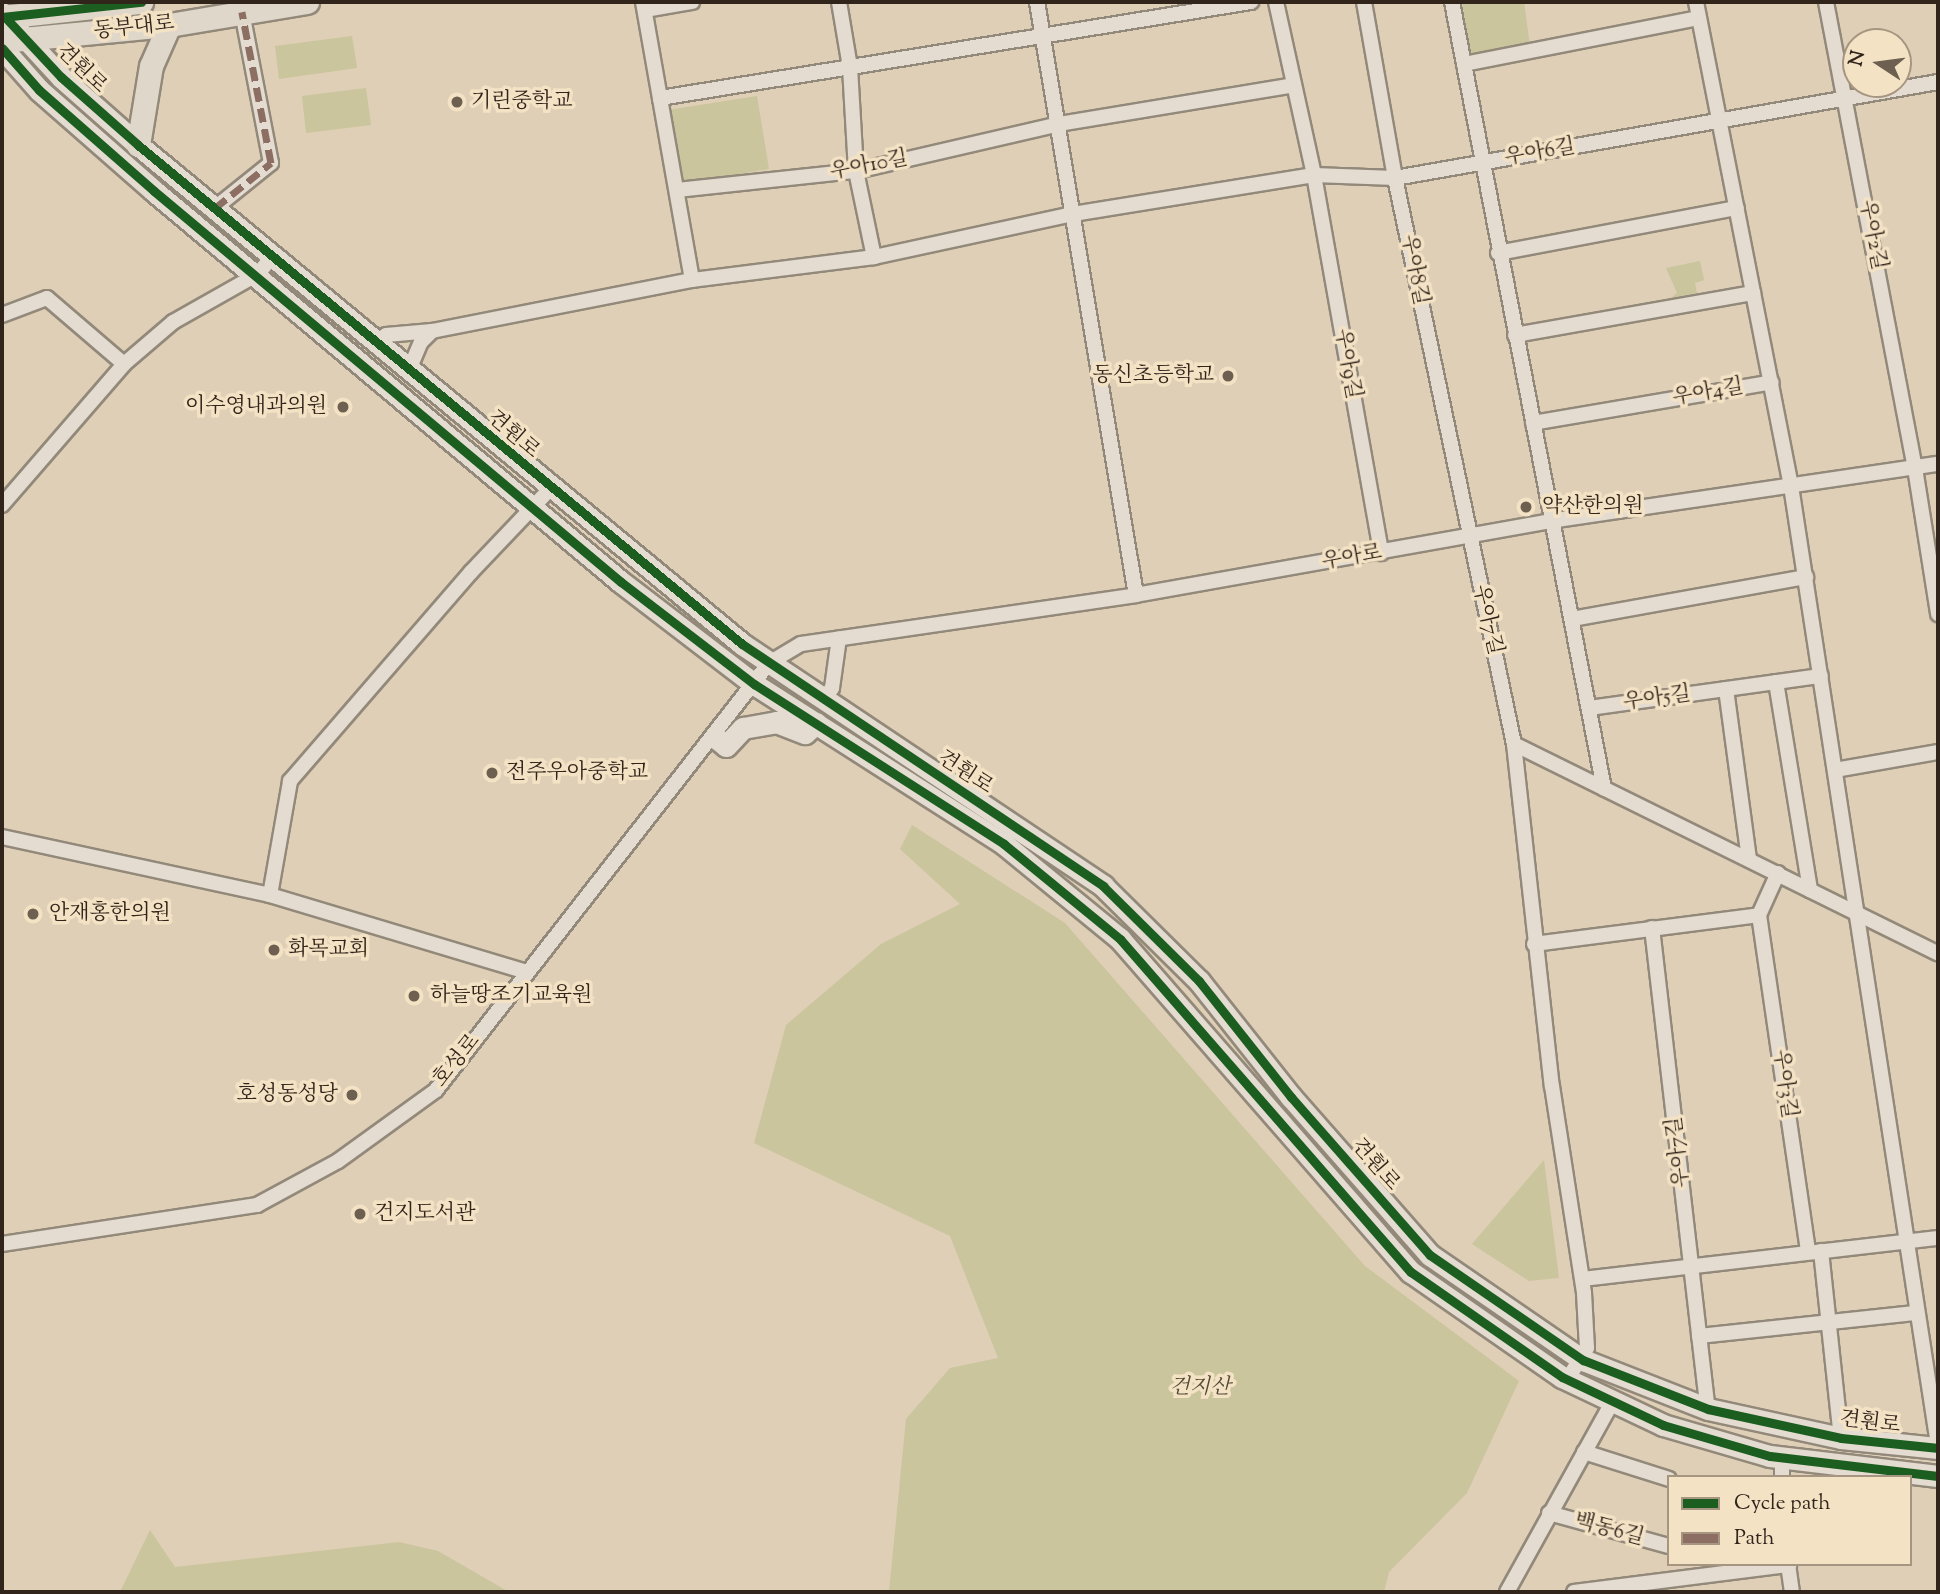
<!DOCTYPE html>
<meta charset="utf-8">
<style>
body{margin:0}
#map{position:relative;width:1940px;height:1594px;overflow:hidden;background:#decfb6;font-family:"Sorts Mill Goudy","Noto Serif KR",serif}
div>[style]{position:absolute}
.green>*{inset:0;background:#cac59c}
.roads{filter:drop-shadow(2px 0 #93897a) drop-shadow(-2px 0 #93897a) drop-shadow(0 2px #93897a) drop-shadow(0 -2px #93897a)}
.street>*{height:14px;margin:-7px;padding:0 7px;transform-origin:7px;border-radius:7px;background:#e4dcd0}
.secondary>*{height:21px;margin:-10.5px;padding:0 10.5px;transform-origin:10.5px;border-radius:10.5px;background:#e4dcd0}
.primary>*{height:23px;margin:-11.5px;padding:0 11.5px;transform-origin:11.5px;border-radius:11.5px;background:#dfd7c9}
.quiet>*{height:7px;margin-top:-3.5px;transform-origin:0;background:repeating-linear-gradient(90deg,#8d6e63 0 14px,transparent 0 21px)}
.cycleway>*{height:9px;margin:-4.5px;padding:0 4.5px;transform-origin:4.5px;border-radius:4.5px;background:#1b5e20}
.dots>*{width:19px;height:19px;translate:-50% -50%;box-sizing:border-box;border:4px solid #f4e2c5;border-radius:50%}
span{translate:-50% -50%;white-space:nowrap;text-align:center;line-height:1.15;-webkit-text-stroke:7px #f4e2c5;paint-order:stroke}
.street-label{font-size:21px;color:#31241b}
.poi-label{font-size:21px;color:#31241b}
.left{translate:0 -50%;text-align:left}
.right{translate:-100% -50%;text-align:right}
.park-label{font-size:21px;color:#534a36;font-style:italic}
.frame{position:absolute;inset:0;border:4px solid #31241b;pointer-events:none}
.legend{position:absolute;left:1667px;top:1475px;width:245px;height:91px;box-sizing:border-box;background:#f4e2c5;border:2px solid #a69681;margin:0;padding:9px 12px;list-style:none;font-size:21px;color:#31241b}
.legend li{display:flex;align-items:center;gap:14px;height:35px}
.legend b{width:35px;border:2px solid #a69681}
.north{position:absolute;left:1842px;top:28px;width:70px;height:70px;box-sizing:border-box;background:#f4e2c5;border:2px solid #a69681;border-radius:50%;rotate:283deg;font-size:19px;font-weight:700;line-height:28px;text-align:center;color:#31241b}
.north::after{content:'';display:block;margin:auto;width:24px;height:32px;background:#6e6051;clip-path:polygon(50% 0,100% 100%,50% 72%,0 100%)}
</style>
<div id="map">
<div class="green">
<i style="clip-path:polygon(1462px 2px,1524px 2px,1530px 46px,1470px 56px)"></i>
<i style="clip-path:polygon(352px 36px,357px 68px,279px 79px,275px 46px)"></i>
<i style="clip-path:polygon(366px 88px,371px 125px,306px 133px,302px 96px)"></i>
<i style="clip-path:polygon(757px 96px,769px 169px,680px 184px,668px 110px)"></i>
<i style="clip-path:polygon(1700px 261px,1704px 280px,1695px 283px,1697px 293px,1671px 298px,1677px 293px,1666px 268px)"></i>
<i style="clip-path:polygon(912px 825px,1065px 923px,1365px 1266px,1519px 1381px,1467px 1493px,1389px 1572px,1384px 1592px,889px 1592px,906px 1419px,950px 1368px,998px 1358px,950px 1236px,754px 1143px,786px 1025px,881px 944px,960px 904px,900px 849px)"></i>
<i style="clip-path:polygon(1544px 1160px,1559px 1278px,1529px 1281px,1472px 1244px)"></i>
<i style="clip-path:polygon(150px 1530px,175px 1567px,399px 1542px,438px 1551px,509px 1592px,120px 1592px)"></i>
</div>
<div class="roads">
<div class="street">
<i style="left:643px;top:2px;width:282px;rotate:80deg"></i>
<i style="left:839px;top:2px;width:66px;rotate:80.4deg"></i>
<i style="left:850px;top:67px;width:104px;rotate:86.7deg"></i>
<i style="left:856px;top:171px;width:88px;rotate:78.2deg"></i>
<i style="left:1037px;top:2px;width:601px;rotate:80.52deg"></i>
<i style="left:1276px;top:2px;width:177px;rotate:77.6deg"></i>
<i style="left:1314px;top:175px;width:384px;rotate:79.9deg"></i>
<i style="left:1364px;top:2px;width:179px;rotate:80deg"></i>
<i style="left:1395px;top:178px;width:578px;rotate:78.13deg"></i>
<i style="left:1514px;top:744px;width:344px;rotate:83.7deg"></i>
<i style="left:1552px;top:1086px;width:209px;rotate:81.2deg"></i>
<i style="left:1584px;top:1293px;width:55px;rotate:86.9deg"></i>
<i style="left:1587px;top:1348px;width:36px;rotate:122deg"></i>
<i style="left:1452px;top:2px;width:801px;rotate:79.06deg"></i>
<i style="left:1696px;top:2px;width:493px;rotate:78.9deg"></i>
<i style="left:1791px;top:486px;width:969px;rotate:81.28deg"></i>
<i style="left:1826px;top:2px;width:474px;rotate:79.2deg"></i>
<i style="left:1915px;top:468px;width:148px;rotate:81deg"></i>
<i style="left:645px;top:10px;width:48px;rotate:-9.7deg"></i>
<i style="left:1464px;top:64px;width:239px;rotate:-11.1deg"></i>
<i style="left:660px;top:98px;width:599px;rotate:-9.23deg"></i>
<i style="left:677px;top:190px;width:180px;rotate:-6.1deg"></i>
<i style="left:856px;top:171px;width:208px;rotate:-13deg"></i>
<i style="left:1059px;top:124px;width:238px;rotate:-9.4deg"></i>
<i style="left:215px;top:208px;width:72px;rotate:-38.8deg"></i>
<i style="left:271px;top:163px;width:154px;rotate:-100.9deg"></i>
<i style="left:1498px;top:253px;width:243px;rotate:-10.7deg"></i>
<i style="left:2px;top:315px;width:48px;rotate:-20.7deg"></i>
<i style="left:47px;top:298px;width:101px;rotate:40.6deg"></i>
<i style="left:1515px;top:335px;width:242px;rotate:-10deg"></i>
<i style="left:375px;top:344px;width:14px;rotate:-39deg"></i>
<i style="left:386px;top:335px;width:46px;rotate:-5deg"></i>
<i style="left:432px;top:331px;width:265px;rotate:-11.1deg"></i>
<i style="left:692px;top:280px;width:183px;rotate:-7.2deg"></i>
<i style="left:874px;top:257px;width:204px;rotate:-12.2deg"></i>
<i style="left:1073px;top:214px;width:244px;rotate:-9.2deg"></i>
<i style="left:1314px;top:175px;width:81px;rotate:2.1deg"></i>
<i style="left:1395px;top:178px;width:551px;rotate:-10.03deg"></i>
<i style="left:409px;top:370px;width:30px;rotate:-67deg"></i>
<i style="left:421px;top:342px;width:16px;rotate:-45deg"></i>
<i style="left:1533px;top:423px;width:242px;rotate:-9.7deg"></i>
<i style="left:2px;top:505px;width:186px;rotate:-49.1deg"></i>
<i style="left:124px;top:364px;width:65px;rotate:-40.6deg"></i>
<i style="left:173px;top:322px;width:98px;rotate:-29.5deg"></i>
<i style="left:258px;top:274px;width:22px;rotate:-51deg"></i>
<i style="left:1572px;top:619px;width:238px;rotate:-10.2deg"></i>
<i style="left:1776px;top:682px;width:211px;rotate:80.7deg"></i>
<i style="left:1726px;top:689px;width:172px;rotate:82.3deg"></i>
<i style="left:823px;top:700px;width:15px;rotate:-53deg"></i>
<i style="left:832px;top:688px;width:50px;rotate:-82deg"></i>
<i style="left:1589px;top:708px;width:234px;rotate:-7.9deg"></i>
<i style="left:1514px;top:744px;width:473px;rotate:26.3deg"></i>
<i style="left:1835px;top:770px;width:105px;rotate:-9.9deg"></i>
<i style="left:2px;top:837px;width:274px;rotate:12.2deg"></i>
<i style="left:270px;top:895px;width:268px;rotate:16.7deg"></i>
<i style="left:270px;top:895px;width:116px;rotate:-80deg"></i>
<i style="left:290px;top:781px;width:276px;rotate:-49.1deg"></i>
<i style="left:471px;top:572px;width:115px;rotate:-46.4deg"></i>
<i style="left:1759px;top:915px;width:341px;rotate:81.7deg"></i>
<i style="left:1652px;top:928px;width:484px;rotate:83.4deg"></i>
<i style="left:1534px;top:944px;width:227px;rotate:-7.3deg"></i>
<i style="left:1759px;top:915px;width:46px;rotate:-65.7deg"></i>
<i style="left:2px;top:1244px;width:258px;rotate:-8.7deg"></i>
<i style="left:257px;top:1205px;width:92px;rotate:-28.5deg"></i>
<i style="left:338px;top:1161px;width:121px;rotate:-35.9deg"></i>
<i style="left:436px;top:1090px;width:541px;rotate:-52.05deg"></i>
<i style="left:769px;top:663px;width:37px;rotate:-31deg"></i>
<i style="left:801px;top:644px;width:339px;rotate:-8.3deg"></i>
<i style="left:1136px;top:595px;width:421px;rotate:-10.1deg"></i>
<i style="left:1550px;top:521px;width:392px;rotate:-8.4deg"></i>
<i style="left:1821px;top:1251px;width:188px;rotate:83.9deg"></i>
<i style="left:1583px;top:1279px;width:357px;rotate:-6.6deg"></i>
<i style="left:1699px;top:1336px;width:217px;rotate:-6.1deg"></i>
<i style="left:1584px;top:1452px;width:89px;rotate:17.6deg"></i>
<i style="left:1782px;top:1457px;width:20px;rotate:90deg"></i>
<i style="left:1549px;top:1513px;width:124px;rotate:15.4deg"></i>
<i style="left:1788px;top:1564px;width:28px;rotate:82deg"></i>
<i style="left:1507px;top:1592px;width:218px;rotate:-61deg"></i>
<i style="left:1574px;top:1592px;width:217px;rotate:-7.2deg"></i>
</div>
<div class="secondary">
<i style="left:2px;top:13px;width:87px;rotate:47.3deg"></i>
<i style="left:61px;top:77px;width:103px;rotate:41.4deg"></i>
<i style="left:138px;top:145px;width:783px;rotate:39.56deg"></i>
<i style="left:742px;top:644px;width:435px;rotate:33.8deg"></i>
<i style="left:1103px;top:886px;width:135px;rotate:44.7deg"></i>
<i style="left:1199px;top:981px;width:148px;rotate:51.6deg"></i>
<i style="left:1291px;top:1097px;width:210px;rotate:48.7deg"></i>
<i style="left:1430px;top:1255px;width:186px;rotate:34.5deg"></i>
<i style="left:1583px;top:1360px;width:134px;rotate:21.4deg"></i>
<i style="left:1708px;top:1409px;width:136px;rotate:12.3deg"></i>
<i style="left:1841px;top:1438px;width:98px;rotate:5.9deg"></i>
<i style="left:2px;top:48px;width:56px;rotate:48.6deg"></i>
<i style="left:39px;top:90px;width:153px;rotate:41.3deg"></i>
<i style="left:154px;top:191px;width:609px;rotate:39.94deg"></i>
<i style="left:621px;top:582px;width:168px;rotate:37.5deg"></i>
<i style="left:754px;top:684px;width:297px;rotate:32.6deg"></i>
<i style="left:1004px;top:844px;width:150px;rotate:39.3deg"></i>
<i style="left:1120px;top:939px;width:442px;rotate:48.9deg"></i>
<i style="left:1411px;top:1272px;width:184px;rotate:34.8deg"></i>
<i style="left:1562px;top:1377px;width:112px;rotate:25.4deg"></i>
<i style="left:1663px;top:1425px;width:111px;rotate:16.2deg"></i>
<i style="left:1770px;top:1456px;width:169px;rotate:6.8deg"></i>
<i style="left:715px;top:737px;width:14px;rotate:39deg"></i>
<i style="left:726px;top:746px;width:25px;rotate:-47deg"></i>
<i style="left:743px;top:728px;width:34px;rotate:-10deg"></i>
<i style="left:776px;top:722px;width:31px;rotate:21deg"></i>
<i style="left:805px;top:733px;width:15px;rotate:-42deg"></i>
</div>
<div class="primary">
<i style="left:2px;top:17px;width:140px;rotate:-6.2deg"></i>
<i style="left:2px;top:41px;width:168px;rotate:-5.5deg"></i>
<i style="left:169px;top:25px;width:140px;rotate:-9.5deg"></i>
<i style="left:138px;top:145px;width:80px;rotate:-80.7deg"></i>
<i style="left:151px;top:66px;width:45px;rotate:-66.3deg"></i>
</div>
</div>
<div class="quiet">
<i style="left:215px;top:208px;width:72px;rotate:-38.8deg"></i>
<i style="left:271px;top:163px;width:154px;rotate:-100.9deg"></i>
</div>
<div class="cycleway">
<i style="left:2px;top:17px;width:140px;rotate:-6.2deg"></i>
<i style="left:5px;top:17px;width:82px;rotate:47deg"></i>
<i style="left:61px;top:77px;width:103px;rotate:41.4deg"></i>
<i style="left:138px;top:145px;width:783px;rotate:39.56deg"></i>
<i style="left:742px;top:644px;width:435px;rotate:33.8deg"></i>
<i style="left:1103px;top:886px;width:135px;rotate:44.7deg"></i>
<i style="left:1199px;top:981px;width:148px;rotate:51.6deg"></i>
<i style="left:1291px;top:1097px;width:210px;rotate:48.7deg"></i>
<i style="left:1430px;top:1255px;width:186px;rotate:34.5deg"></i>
<i style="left:1583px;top:1360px;width:134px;rotate:21.4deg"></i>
<i style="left:1708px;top:1409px;width:136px;rotate:12.3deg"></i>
<i style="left:1841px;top:1438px;width:98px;rotate:5.9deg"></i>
<i style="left:2px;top:48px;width:56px;rotate:48.6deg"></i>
<i style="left:39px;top:90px;width:153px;rotate:41.3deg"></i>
<i style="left:154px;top:191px;width:609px;rotate:39.94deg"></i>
<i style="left:621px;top:582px;width:168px;rotate:37.5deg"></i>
<i style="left:754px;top:684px;width:297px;rotate:32.6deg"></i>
<i style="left:1004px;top:844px;width:150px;rotate:39.3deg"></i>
<i style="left:1120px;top:939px;width:442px;rotate:48.9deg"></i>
<i style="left:1411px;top:1272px;width:184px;rotate:34.8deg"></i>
<i style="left:1562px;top:1377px;width:112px;rotate:25.4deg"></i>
<i style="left:1663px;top:1425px;width:111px;rotate:16.2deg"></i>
<i style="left:1770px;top:1456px;width:169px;rotate:6.8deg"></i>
</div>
<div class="dots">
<i style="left:457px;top:102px;background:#6e6051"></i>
<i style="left:1228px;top:376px;background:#6e6051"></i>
<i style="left:343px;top:407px;background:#6e6051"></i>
<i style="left:1526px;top:507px;background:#6e6051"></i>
<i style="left:492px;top:773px;background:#6e6051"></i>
<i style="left:33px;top:914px;background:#6e6051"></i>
<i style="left:274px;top:950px;background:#6e6051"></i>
<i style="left:414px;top:996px;background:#6e6051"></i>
<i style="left:352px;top:1095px;background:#6e6051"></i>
<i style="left:360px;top:1214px;background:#6e6051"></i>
</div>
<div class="street-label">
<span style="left:134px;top:28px;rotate:-6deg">동부대로</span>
<span style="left:81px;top:69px;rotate:44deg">견훤로</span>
<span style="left:1540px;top:153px;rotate:-10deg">우아6길</span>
<span style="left:869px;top:166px;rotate:-11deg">우아10길</span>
<span style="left:1872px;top:235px;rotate:79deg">우아2길</span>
<span style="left:1414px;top:270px;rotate:79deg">우아8길</span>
<span style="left:1347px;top:364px;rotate:80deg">우아9길</span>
<span style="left:1708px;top:393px;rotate:-10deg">우아4길</span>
<span style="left:513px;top:435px;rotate:41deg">견훤로</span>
<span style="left:1352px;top:558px;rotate:-10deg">우아로</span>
<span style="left:1487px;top:620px;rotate:77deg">우아7길</span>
<span style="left:1657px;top:699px;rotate:-8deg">우아5길</span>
<span style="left:965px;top:773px;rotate:33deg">견훤로</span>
<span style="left:457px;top:1061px;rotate:-51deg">호성로</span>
<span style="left:1784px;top:1084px;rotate:82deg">우아3길</span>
<span style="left:1679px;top:1152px;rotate:-97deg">우아7길</span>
<span style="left:1375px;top:1165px;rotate:49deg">견훤로</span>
<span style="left:1870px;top:1423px;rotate:7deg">견훤로</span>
<span style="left:1609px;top:1530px;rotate:15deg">백동6길</span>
</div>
<div class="poi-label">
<span class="left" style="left:471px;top:102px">기린중학교</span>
<span class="right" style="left:1214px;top:376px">동신초등학교</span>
<span class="right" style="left:327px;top:407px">이수영내과의원</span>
<span class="left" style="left:1542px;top:507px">약산한의원</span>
<span class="left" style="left:506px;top:773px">전주우아중학교</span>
<span class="left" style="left:49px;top:914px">안재홍한의원</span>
<span class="left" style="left:288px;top:950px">화목교회</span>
<span class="left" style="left:430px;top:996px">하늘땅조기교육원</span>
<span class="right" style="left:338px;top:1095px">호성동성당</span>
<span class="left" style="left:374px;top:1214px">건지도서관</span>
</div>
<div class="park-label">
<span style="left:1200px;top:1388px">건지산</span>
</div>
<div class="frame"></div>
<ul class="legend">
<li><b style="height:9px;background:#1b5e20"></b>Cycle path</li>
<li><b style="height:9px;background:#8d6e63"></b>Path</li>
</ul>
<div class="north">N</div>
</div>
